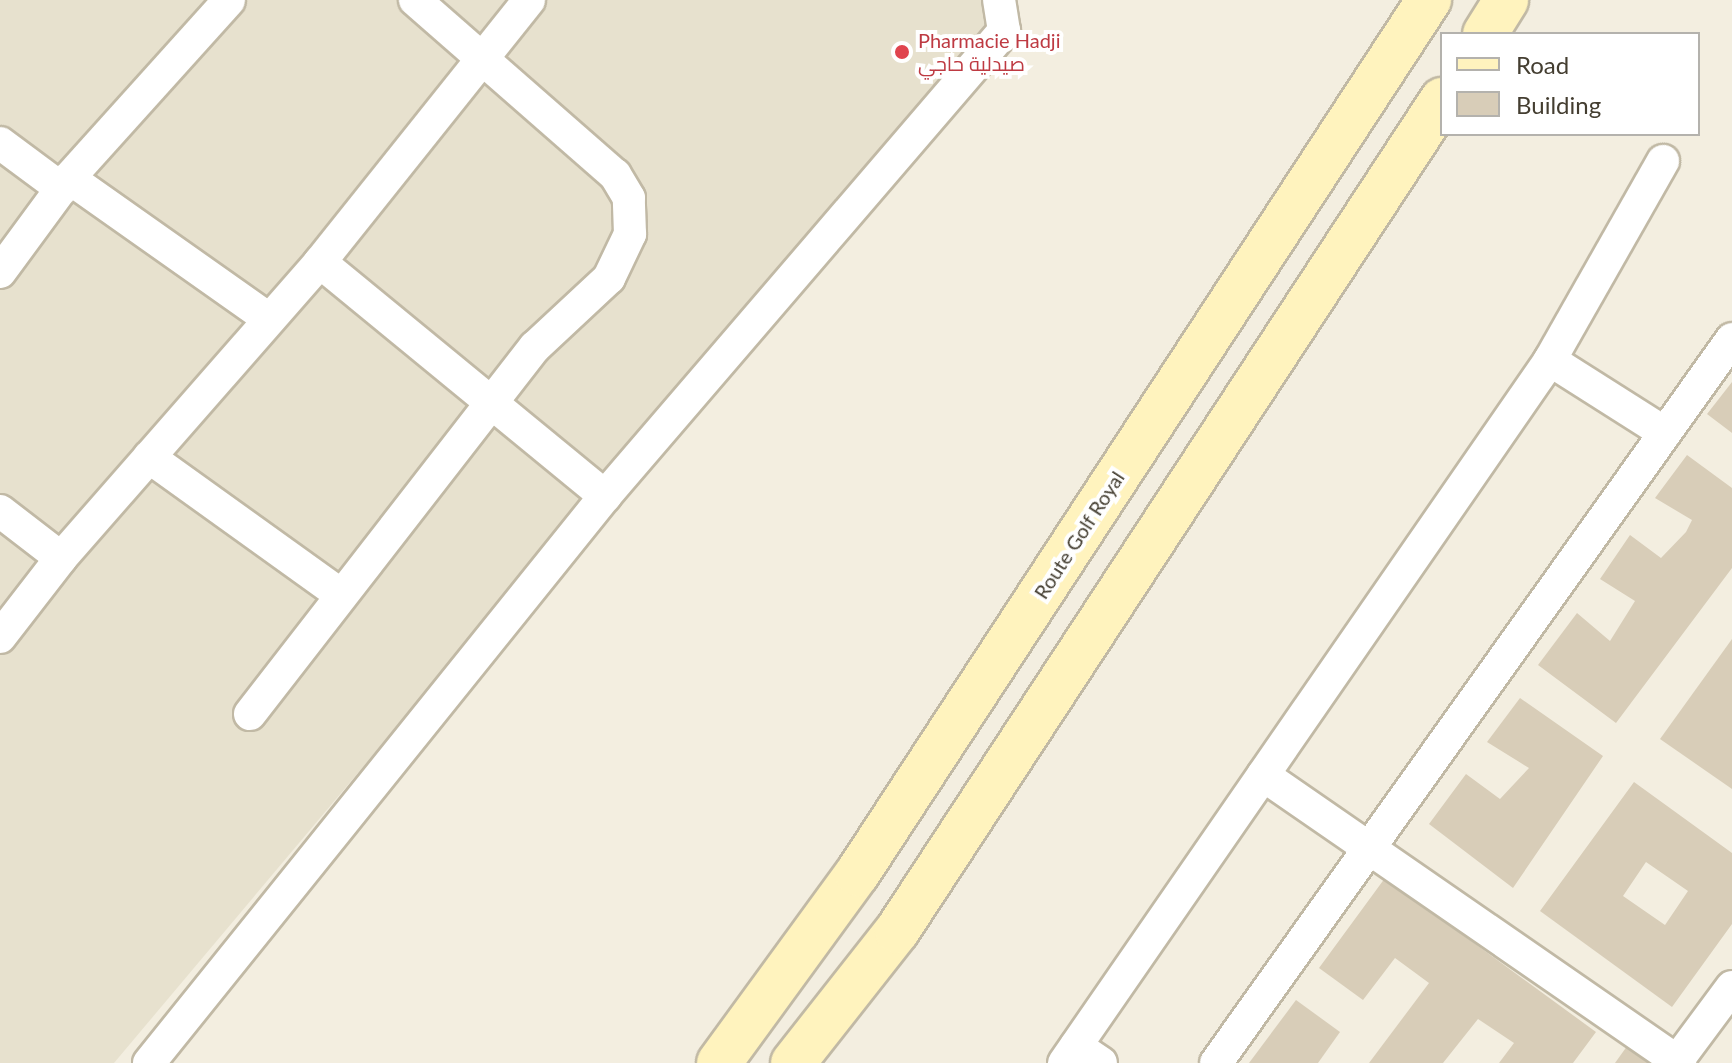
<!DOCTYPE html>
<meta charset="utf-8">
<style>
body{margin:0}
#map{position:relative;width:1732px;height:1063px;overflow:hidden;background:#f3eee0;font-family:Lato,Cairo,sans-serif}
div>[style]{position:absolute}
.residential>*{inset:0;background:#e7e1ce}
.building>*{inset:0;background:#d8cdb8}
.roads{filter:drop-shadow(2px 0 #c1b9a5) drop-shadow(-2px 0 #c1b9a5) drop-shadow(0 2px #c1b9a5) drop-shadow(0 -2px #c1b9a5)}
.street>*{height:32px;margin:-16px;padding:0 16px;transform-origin:16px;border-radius:16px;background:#fff}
.secondary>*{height:44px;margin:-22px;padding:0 22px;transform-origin:22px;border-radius:22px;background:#fff3be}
.dots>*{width:22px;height:22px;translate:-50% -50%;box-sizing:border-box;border:4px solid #fff;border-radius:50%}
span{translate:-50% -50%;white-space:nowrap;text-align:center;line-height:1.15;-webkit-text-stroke:8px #fff;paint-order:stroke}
.health-label{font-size:20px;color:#be3a42}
.left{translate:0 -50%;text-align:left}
.street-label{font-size:20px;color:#443e31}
.legend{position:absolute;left:1440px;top:32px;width:260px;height:104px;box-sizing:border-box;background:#fff;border:2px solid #b4b2ad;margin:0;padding:10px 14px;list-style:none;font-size:24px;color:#443e31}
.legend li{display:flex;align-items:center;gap:16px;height:40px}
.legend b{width:40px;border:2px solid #b4b2ad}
</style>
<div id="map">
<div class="residential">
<i style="clip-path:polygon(0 0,1008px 0,114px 1063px,0 1063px)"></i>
</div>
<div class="building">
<i style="clip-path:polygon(1732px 382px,1732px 433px,1707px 414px)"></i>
<i style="clip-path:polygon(1687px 455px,1732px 488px,1732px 568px,1616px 723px,1538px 665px,1577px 613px,1610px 641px,1635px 601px,1600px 579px,1630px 535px,1661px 558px,1686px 532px,1692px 520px,1655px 498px)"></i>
<i style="clip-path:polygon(1732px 639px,1732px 789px,1660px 739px)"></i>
<i style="clip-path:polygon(1520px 698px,1603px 756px,1513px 888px,1429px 824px,1466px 774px,1500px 799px,1529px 768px,1487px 742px)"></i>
<i style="clip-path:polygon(evenodd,1634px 782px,1732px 853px,1732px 924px,1672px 1007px,1540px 911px,1634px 782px,1646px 862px,1688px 891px,1665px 925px,1623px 896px,1646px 862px)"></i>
<i style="clip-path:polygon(1385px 878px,1596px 1032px,1573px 1063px,1499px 1063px,1514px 1043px,1478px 1019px,1443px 1063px,1369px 1063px,1429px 983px,1395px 958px,1363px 1000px,1319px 968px)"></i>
<i style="clip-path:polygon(1296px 1000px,1340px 1032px,1318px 1063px,1249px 1063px)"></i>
<i style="clip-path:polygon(1630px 1042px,1660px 1063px,1615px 1063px)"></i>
</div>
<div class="roads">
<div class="street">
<i style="left:0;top:143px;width:77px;rotate:36.6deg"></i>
<i style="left:69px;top:178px;width:245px;rotate:35.2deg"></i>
<i style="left:320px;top:262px;width:369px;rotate:39.4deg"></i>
<i style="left:0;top:272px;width:117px;rotate:-53.7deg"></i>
<i style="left:69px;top:178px;width:239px;rotate:-48deg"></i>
<i style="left:1550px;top:360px;width:136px;rotate:32.4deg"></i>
<i style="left:149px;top:457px;width:236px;rotate:35.7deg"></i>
<i style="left:0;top:511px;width:77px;rotate:37.6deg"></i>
<i style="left:0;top:637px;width:100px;rotate:-52.3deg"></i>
<i style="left:61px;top:558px;width:393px;rotate:-48.8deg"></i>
<i style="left:320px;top:262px;width:335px;rotate:-51.4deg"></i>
<i style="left:250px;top:714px;width:465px;rotate:-52.2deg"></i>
<i style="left:535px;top:347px;width:101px;rotate:-43deg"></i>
<i style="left:609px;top:278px;width:49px;rotate:-64.5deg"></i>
<i style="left:630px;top:234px;width:36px;rotate:-92deg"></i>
<i style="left:629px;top:198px;width:27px;rotate:-121deg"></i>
<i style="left:615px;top:175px;width:266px;rotate:-138.8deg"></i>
<i style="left:1263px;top:775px;width:507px;rotate:34.63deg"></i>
<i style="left:1076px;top:1046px;width:30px;rotate:34deg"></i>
<i style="left:1677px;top:1061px;width:92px;rotate:-53.4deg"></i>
<i style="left:149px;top:1063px;width:728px;rotate:-51.19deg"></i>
<i style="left:605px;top:496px;width:613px;rotate:-49.37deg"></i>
<i style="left:1004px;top:31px;width:31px;rotate:-99deg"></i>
<i style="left:1064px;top:1063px;width:855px;rotate:-55.34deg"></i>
<i style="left:1550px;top:360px;width:229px;rotate:-60.4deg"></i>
<i style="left:1216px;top:1063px;width:889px;rotate:-54.52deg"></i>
</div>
<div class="secondary">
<i style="left:1485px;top:34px;width:40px;rotate:-58deg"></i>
<i style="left:719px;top:1063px;width:234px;rotate:-53.9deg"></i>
<i style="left:857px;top:874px;width:1045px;rotate:-56.8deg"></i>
<i style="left:793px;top:1063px;width:168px;rotate:-51.8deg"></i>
<i style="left:897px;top:931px;width:994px;rotate:-56.74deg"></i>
</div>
</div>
<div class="dots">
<i style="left:902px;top:52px;background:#e0444e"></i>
</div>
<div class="health-label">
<span class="left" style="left:918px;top:52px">Pharmacie Hadji<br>صيدلية حاجي</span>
</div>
<div class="street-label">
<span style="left:1079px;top:535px;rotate:-57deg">Route Golf Royal</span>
</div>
<ul class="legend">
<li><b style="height:10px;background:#fff3be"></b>Road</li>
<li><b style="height:22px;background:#d8cdb8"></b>Building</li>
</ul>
</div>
